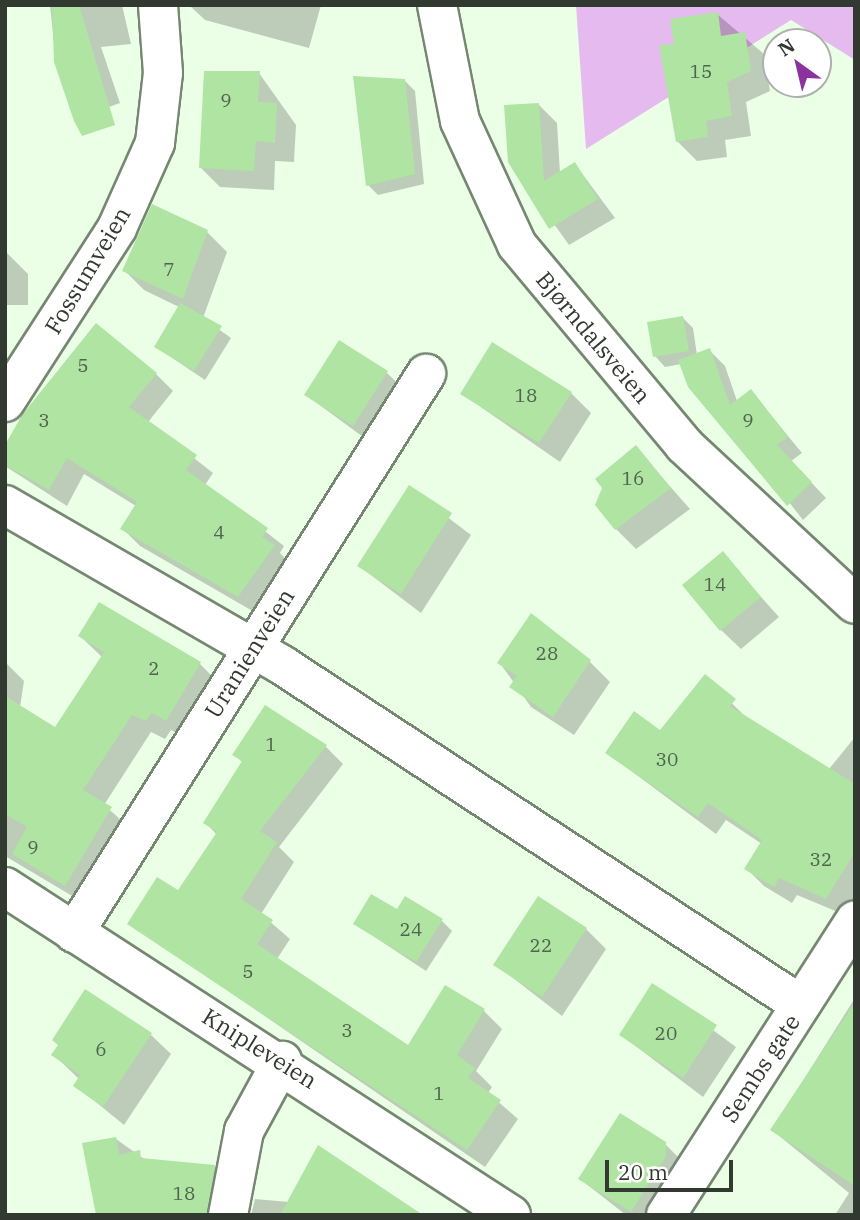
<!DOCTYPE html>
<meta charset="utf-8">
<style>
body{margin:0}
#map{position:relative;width:860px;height:1220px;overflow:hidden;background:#ebffe7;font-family:"IBM Plex Serif",serif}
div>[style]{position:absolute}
.green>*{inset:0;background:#e5baee}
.shadow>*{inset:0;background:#0003}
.building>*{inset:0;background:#afe4a3}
.roads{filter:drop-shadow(2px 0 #768771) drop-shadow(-2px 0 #768771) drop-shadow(0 2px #768771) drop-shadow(0 -2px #768771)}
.minor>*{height:38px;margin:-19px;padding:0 19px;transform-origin:19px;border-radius:19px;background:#fff}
span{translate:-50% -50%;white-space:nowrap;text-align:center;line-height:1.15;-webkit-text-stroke:7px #fff;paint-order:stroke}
.number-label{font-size:19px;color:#51644d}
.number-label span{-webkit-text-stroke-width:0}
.street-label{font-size:23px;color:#323930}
.frame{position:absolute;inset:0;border:7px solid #323930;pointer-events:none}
.north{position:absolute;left:762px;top:28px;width:70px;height:70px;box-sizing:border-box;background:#fff;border:2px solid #adb0ac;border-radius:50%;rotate:326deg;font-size:19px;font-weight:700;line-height:28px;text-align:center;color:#323930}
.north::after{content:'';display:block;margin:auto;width:24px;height:32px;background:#8c329e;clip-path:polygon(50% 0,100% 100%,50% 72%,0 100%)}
.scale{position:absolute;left:605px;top:1160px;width:128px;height:32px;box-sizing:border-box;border:4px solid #323930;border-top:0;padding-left:9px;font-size:21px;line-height:24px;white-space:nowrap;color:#323930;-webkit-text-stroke:5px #fff;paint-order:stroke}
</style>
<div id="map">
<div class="green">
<i style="clip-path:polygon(576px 5px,855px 5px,855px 60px,791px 20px,586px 149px)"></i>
</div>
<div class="shadow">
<i style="clip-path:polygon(50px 5px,122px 5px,131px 44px,101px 47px,120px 103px,84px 116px,56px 62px)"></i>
<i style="clip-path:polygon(189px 5px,321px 5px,309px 48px,205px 20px)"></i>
<i style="clip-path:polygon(717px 14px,764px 54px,770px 91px,746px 102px,751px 136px,725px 140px,727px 157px,697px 161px,677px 141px,676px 45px)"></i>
<i style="clip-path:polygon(259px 73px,296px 125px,294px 162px,275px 161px,274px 190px,220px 187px,200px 167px)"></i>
<i style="clip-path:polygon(404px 80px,415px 91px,424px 184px,378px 195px,368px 185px)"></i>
<i style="clip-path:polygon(539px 105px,557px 123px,560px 173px,575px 164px,615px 218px,569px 245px,509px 161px)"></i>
<i style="clip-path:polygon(207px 232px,227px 252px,203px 318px,231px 338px,205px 380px,156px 347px,179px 307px,144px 290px,124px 270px)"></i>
<i style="clip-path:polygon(5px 251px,28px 274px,28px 305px,5px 305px)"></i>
<i style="clip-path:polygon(683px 318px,693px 328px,697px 355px,709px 350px,725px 366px,737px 401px,751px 391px,802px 453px,791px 461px,826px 498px,803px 520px,681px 364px,665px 367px,655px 356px)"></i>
<i style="clip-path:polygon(387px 373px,407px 392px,374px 445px,306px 395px)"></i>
<i style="clip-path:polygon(156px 374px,173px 391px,148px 422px,213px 473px,205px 485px,284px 546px,280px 553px,291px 564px,256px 613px,140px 546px,122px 528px,136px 506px,84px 474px,67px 506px,5px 466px,5px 449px)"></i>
<i style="clip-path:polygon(571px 393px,591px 413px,560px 462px,462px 394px)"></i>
<i style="clip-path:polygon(636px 448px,690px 509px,636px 549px,616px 529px)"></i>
<i style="clip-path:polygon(409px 488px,471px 535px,421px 613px,359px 566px)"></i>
<i style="clip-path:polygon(723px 554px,779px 617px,741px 649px,721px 630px)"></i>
<i style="clip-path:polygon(80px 636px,200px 664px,218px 682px,185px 738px,171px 730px,165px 739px,151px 732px,104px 805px,129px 827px,84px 903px,5px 856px,5px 662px,24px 681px,20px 707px,55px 729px,102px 657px)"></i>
<i style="clip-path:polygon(590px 662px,610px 682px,574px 735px,531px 707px,500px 663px)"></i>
<i style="clip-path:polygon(705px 677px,750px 721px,829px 769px,855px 737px,855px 900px,845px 915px,797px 895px,792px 903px,764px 886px,747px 869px,762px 844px,726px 820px,716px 834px,607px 753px,661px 732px)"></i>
<i style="clip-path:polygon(325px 746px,343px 764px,279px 847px,294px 862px,261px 914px,290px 939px,277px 959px,408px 1048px,446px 987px,484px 1011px,502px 1029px,476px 1071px,492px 1087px,488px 1093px,518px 1119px,485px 1167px,129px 923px,178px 893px,217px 835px,205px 822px,243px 763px,235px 755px)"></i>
<i style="clip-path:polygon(398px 911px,442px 921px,452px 931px,426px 971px,355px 924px)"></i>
<i style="clip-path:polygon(586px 929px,606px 949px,562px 1016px,495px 964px)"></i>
<i style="clip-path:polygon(653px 986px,736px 1047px,703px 1097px,621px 1035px)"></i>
<i style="clip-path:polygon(855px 998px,855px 1215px,835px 1215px,849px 1193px,772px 1130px)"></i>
<i style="clip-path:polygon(151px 1035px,171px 1054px,124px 1125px,75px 1085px,79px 1079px,53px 1054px,60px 1046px)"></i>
<i style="clip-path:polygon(116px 1139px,147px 1161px,214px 1167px,233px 1185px,229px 1215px,98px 1215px)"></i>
<i style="clip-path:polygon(665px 1144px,685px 1164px,661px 1215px,626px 1215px,580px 1179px)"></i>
<i style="clip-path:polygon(255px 1199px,289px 1202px,418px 1215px,251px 1215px)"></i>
</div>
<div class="building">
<i style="clip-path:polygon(52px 5px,79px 5px,115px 125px,82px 136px,74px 121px,54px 62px)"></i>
<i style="clip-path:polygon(718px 12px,721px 36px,745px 32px,751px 71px,727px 82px,732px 116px,706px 121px,708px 137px,676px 142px,659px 45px,674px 44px,670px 19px)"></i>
<i style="clip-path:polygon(204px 71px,260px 71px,258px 102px,277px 103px,275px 143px,256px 141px,254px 171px,199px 168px)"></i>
<i style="clip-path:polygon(353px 76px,405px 79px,415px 174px,366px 186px)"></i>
<i style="clip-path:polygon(539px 103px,544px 181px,575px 162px,598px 199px,549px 229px,508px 162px,504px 105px)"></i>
<i style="clip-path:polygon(152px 204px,208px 230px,183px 299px,122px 271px)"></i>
<i style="clip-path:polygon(180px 303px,222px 326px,194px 371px,154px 347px)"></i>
<i style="clip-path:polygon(683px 316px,689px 351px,653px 357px,647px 322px)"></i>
<i style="clip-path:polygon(96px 323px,157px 373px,129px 407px,197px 455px,186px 470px,268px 528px,262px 537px,275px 545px,238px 597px,120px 529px,137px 502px,67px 458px,49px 490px,5px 465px,5px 445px,22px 415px)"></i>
<i style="clip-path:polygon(339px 340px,388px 371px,353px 426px,304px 395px)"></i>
<i style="clip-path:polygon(492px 342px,572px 392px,539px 443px,460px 394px)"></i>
<i style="clip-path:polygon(710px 348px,730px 405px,751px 389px,788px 437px,777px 445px,812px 482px,787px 506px,688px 387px,678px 360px)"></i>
<i style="clip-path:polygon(636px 445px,671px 488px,615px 530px,595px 505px,602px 488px,595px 479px)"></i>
<i style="clip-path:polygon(409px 485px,452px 513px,401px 594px,357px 566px)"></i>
<i style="clip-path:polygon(723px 551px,761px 597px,720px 631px,682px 585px)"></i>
<i style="clip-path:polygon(99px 602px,201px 662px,166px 721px,152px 713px,146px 721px,132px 715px,83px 790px,112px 807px,65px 886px,12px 854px,27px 827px,5px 814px,5px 696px,55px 727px,104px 652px,78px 636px)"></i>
<i style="clip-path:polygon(531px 613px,591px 660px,553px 717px,509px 687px,517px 676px,497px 663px)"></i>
<i style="clip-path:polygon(705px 674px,736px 699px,730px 706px,855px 784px,855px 852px,826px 899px,779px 878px,774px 887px,744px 869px,762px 840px,708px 803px,698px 817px,605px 753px,634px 711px,660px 730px)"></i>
<i style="clip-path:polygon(265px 705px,327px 745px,260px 831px,277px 842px,241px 899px,273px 920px,257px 944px,408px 1045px,445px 985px,485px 1009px,457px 1055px,475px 1068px,468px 1078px,501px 1100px,467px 1150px,127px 924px,157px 877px,178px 890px,217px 832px,203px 823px,242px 761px,232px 755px)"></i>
<i style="clip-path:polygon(371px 894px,397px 909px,405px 896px,443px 919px,416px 962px,353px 924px)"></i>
<i style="clip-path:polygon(538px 896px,587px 928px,542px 997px,493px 965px)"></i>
<i style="clip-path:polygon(652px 983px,717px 1025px,683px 1078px,619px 1035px)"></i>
<i style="clip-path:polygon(85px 989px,152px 1033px,103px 1107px,73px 1086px,80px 1075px,51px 1055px,58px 1045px,52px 1040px)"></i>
<i style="clip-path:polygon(855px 1002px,855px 1186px,770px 1130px)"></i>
<i style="clip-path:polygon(620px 1113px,666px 1142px,666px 1156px,631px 1212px,578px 1179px)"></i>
<i style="clip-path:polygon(116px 1137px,119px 1155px,140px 1150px,141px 1158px,215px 1165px,207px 1215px,96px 1215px,82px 1143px)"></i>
<i style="clip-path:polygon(318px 1145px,423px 1215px,280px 1215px)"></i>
</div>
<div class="roads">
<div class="minor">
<i style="left:437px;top:5px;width:118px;rotate:78.8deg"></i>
<i style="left:460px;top:121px;width:136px;rotate:65.3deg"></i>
<i style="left:517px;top:245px;width:261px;rotate:50.1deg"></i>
<i style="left:684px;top:445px;width:233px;rotate:42.9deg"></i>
<i style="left:5px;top:402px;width:207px;rotate:-57.2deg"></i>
<i style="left:117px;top:228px;width:93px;rotate:-65.9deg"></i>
<i style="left:155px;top:143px;width:70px;rotate:-83.5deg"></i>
<i style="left:163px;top:73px;width:68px;rotate:-94.2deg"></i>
<i style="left:5px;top:505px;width:320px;rotate:30deg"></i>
<i style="left:282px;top:665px;width:620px;rotate:33.23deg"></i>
<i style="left:5px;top:887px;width:603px;rotate:32.95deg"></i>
<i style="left:74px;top:933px;width:661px;rotate:-57.8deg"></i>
<i style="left:228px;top:1215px;width:86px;rotate:-79.2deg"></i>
<i style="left:244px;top:1131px;width:80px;rotate:-61.5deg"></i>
<i style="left:666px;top:1215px;width:350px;rotate:-57.3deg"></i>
</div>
</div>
<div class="number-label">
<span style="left:701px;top:72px">15</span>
<span style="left:226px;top:101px">9</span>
<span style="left:169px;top:270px">7</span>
<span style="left:83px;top:366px">5</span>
<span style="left:526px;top:396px">18</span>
<span style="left:44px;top:421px">3</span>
<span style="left:748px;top:421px">9</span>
<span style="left:633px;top:479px">16</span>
<span style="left:219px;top:533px">4</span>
<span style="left:715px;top:585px">14</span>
<span style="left:547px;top:654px">28</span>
<span style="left:154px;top:669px">2</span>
<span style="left:271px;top:745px">1</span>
<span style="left:667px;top:760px">30</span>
<span style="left:33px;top:848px">9</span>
<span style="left:821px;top:860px">32</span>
<span style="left:411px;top:930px">24</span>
<span style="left:541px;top:946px">22</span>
<span style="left:248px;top:972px">5</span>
<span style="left:347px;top:1031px">3</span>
<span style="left:666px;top:1034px">20</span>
<span style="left:101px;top:1050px">6</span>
<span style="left:439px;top:1094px">1</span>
<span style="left:184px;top:1194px">18</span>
</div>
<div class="street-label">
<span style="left:87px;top:270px;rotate:-59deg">Fossumveien</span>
<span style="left:594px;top:337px;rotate:50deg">Bjørndalsveien</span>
<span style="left:249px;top:653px;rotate:-58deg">Uranienveien</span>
<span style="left:260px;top:1048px;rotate:32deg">Knipleveien</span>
<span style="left:760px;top:1068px;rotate:-57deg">Sembs gate</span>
</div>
<div class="frame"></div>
<div class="north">N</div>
<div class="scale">20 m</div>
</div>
